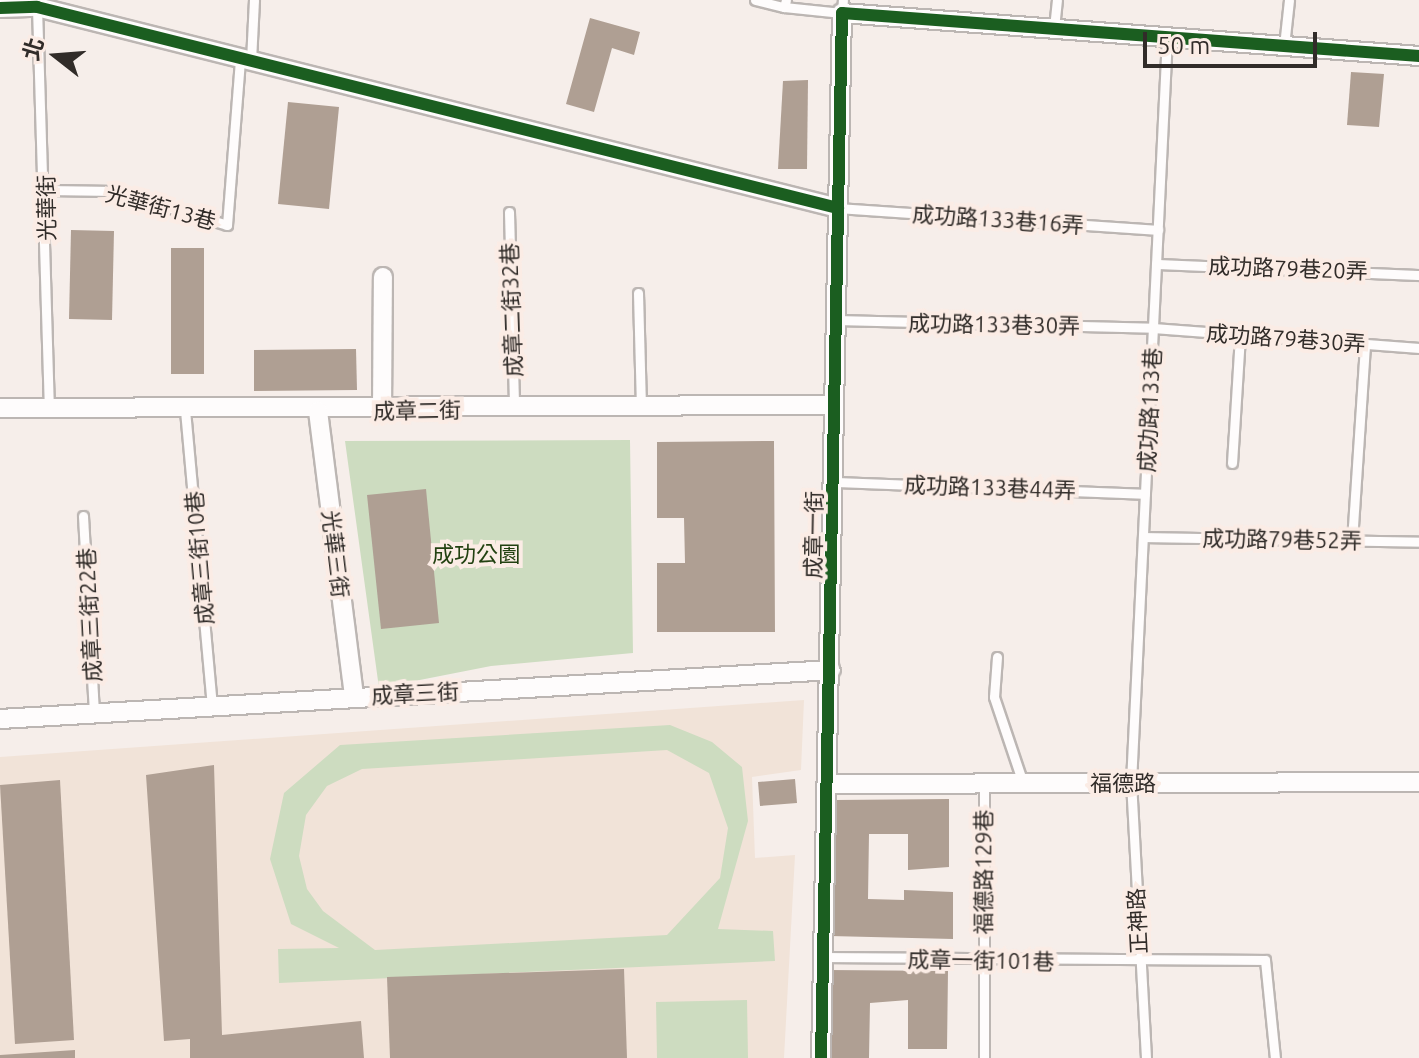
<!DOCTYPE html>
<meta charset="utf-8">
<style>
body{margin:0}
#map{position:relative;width:1419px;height:1058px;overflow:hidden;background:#f6eeea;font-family:Ubuntu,"Noto Sans TC",sans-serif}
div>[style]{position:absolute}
.education>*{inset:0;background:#f1e3d8}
.green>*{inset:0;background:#cddcc0}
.building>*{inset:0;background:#af9f93}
.roads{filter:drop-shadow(2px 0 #bcb6b3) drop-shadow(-2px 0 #bcb6b3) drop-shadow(0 2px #bcb6b3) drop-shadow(0 -2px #bcb6b3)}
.lane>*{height:9px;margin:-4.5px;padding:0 4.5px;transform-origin:4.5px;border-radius:4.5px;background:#fefcfc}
.street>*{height:18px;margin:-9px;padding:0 9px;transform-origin:9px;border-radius:9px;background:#fefcfc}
.cycleway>*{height:12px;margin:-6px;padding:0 6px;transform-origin:6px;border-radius:6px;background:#1b5e20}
span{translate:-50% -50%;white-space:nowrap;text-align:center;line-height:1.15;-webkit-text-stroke:8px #fbece5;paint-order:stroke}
.street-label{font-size:22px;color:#312c29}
.park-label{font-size:22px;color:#224111}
.north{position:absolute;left:16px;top:16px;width:80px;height:80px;-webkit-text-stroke:6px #fbece5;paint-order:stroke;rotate:287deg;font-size:22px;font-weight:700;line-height:32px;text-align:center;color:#312c29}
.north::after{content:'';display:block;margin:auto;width:28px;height:36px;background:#312c29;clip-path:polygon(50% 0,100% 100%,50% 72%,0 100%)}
.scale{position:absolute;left:1143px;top:32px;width:174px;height:36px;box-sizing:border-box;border:4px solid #312c29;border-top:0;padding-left:10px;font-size:24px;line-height:28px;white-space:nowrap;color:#312c29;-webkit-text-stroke:6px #fbece5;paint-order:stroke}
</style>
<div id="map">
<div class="education">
<i style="clip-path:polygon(804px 700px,801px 770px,752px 777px,755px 858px,795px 855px,784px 1058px,0 1058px,0 757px)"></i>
</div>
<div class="green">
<i style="clip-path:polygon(630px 440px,633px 653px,491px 666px,379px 688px,345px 441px)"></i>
<i style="clip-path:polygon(evenodd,670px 725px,712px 742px,742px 767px,748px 821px,718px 929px,773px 931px,775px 961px,279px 983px,278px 949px,339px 948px,291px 924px,270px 859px,284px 793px,340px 745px,670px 725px,667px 750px,709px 773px,728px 828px,720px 878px,667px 935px,375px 950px,323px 911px,307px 889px,299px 856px,306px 815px,327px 786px,362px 769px,667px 750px)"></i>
<i style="clip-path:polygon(747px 1000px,748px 1058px,657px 1058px,656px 1002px)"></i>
</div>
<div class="building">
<i style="clip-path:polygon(590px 18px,640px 32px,634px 55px,612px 48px,594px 112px,566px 104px)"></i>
<i style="clip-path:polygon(1351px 72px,1384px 74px,1379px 127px,1347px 125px)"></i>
<i style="clip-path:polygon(808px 80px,807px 169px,778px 169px,783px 81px)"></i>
<i style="clip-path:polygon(288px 102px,339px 107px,329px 209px,278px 204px)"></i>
<i style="clip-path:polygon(71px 230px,114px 231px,112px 320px,69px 319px)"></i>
<i style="clip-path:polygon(171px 248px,204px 248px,204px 374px,171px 374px)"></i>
<i style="clip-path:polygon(356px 349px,357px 390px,254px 391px,254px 350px)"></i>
<i style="clip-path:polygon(774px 441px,775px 632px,657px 632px,657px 563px,685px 563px,684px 518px,657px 518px,657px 442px)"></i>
<i style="clip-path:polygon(426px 489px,439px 623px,381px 629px,367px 495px)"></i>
<i style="clip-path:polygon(214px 765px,222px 1035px,361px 1021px,364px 1058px,190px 1058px,190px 1039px,164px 1041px,146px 775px)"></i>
<i style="clip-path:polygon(795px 779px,797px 803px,760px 806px,758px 782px)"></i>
<i style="clip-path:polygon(60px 780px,74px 1040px,15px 1044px,0 785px)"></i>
<i style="clip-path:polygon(949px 799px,949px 867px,908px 870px,908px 834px,869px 834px,868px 899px,904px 900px,904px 890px,953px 892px,953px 939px,830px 936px,836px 800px)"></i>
<i style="clip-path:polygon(624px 969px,627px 1058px,390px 1058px,387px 977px)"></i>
<i style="clip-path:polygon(829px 970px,948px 971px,947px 1049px,908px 1049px,908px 1000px,870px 1003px,869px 1058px,829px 1058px)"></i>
<i style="clip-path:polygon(75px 1050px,75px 1058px,0 1058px,0 1055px)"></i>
</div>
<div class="roads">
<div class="lane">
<i style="left:755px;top:0;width:30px;rotate:14deg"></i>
<i style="left:784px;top:7px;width:7px;rotate:-74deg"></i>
<i style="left:37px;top:7px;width:402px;rotate:88.3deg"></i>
<i style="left:784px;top:7px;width:58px;rotate:5.9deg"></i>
<i style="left:842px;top:13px;width:13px;rotate:-86deg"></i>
<i style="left:1054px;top:28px;width:28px;rotate:-84deg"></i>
<i style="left:1284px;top:46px;width:46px;rotate:-83.8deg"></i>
<i style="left:251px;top:61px;width:61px;rotate:-87.2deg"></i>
<i style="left:47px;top:190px;width:67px;rotate:0.9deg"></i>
<i style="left:114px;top:191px;width:118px;rotate:16.7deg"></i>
<i style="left:227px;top:225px;width:168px;rotate:-85.5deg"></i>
<i style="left:838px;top:208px;width:321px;rotate:3.9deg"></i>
<i style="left:509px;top:212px;width:196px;rotate:88.5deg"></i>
<i style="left:1156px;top:264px;width:263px;rotate:2.4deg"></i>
<i style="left:638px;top:293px;width:114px;rotate:88.5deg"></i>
<i style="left:836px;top:320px;width:317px;rotate:1.4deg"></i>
<i style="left:1153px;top:328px;width:267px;rotate:4.3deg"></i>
<i style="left:185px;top:410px;width:297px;rotate:84.8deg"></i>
<i style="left:1232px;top:463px;width:128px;rotate:-86.4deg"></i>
<i style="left:834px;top:482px;width:311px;rotate:2.2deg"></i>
<i style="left:83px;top:516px;width:198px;rotate:86.8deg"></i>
<i style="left:1146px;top:537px;width:273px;rotate:1deg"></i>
<i style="left:1352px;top:541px;width:197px;rotate:-86.2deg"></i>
<i style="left:997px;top:657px;width:40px;rotate:94.3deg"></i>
<i style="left:994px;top:697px;width:91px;rotate:71.4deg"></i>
<i style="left:824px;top:957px;width:441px;rotate:0.4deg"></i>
<i style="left:1265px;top:960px;width:99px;rotate:84.2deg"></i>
<i style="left:984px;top:1058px;width:275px;rotate:-90deg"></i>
<i style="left:1146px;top:1058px;width:275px;rotate:-93.1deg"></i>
<i style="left:1131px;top:783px;width:747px;rotate:-87.24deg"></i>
</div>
<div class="street">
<i style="left:0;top:8px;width:37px;rotate:-2deg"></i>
<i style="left:37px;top:7px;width:826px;rotate:14.09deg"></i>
<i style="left:0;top:408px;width:833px;rotate:-0.21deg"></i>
<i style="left:382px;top:410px;width:133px;rotate:-89.6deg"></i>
<i style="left:318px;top:411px;width:287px;rotate:82.8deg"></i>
<i style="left:0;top:719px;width:832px;rotate:-3.37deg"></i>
<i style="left:828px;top:784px;width:591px;rotate:-0.19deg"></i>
<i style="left:821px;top:1058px;width:1045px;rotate:-88.85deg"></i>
<i style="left:842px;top:13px;width:579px;rotate:4.26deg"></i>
</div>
</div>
<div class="cycleway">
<i style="left:0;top:8px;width:37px;rotate:-2deg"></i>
<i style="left:37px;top:7px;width:826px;rotate:14.09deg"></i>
<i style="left:821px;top:1058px;width:1045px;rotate:-88.85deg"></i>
<i style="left:842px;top:13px;width:579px;rotate:4.26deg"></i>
</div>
<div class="street-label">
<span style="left:161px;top:207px;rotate:15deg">光華街13巷</span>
<span style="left:46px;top:208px;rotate:-91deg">光華街</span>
<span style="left:998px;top:219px;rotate:4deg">成功路133巷16弄</span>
<span style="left:1288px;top:268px;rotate:2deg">成功路79巷20弄</span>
<span style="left:511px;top:310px;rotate:-92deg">成章二街32巷</span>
<span style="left:994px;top:324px;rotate:1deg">成功路133巷30弄</span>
<span style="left:1286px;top:338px;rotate:4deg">成功路79巷30弄</span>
<span style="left:417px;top:410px;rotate:-1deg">成章二街</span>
<span style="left:1149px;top:410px;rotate:-87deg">成功路133巷</span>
<span style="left:990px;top:487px;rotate:2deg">成功路133巷44弄</span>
<span style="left:813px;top:535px;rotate:-89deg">成章一街</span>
<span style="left:1282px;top:539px;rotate:1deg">成功路79巷52弄</span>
<span style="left:336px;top:554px;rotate:83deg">光華三街</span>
<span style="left:199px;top:558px;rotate:-95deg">成章三街10巷</span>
<span style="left:89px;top:615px;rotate:-93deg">成章三街22巷</span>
<span style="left:415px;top:693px;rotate:-3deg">成章三街</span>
<span style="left:1123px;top:783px">福德路</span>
<span style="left:983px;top:872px;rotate:-90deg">福德路129巷</span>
<span style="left:1137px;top:921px;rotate:-93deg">正神路</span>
<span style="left:981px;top:960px;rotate:1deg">成章一街101巷</span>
</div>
<div class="park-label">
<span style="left:476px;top:554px">成功公園</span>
</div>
<div class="north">北</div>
<div class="scale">50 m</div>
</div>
